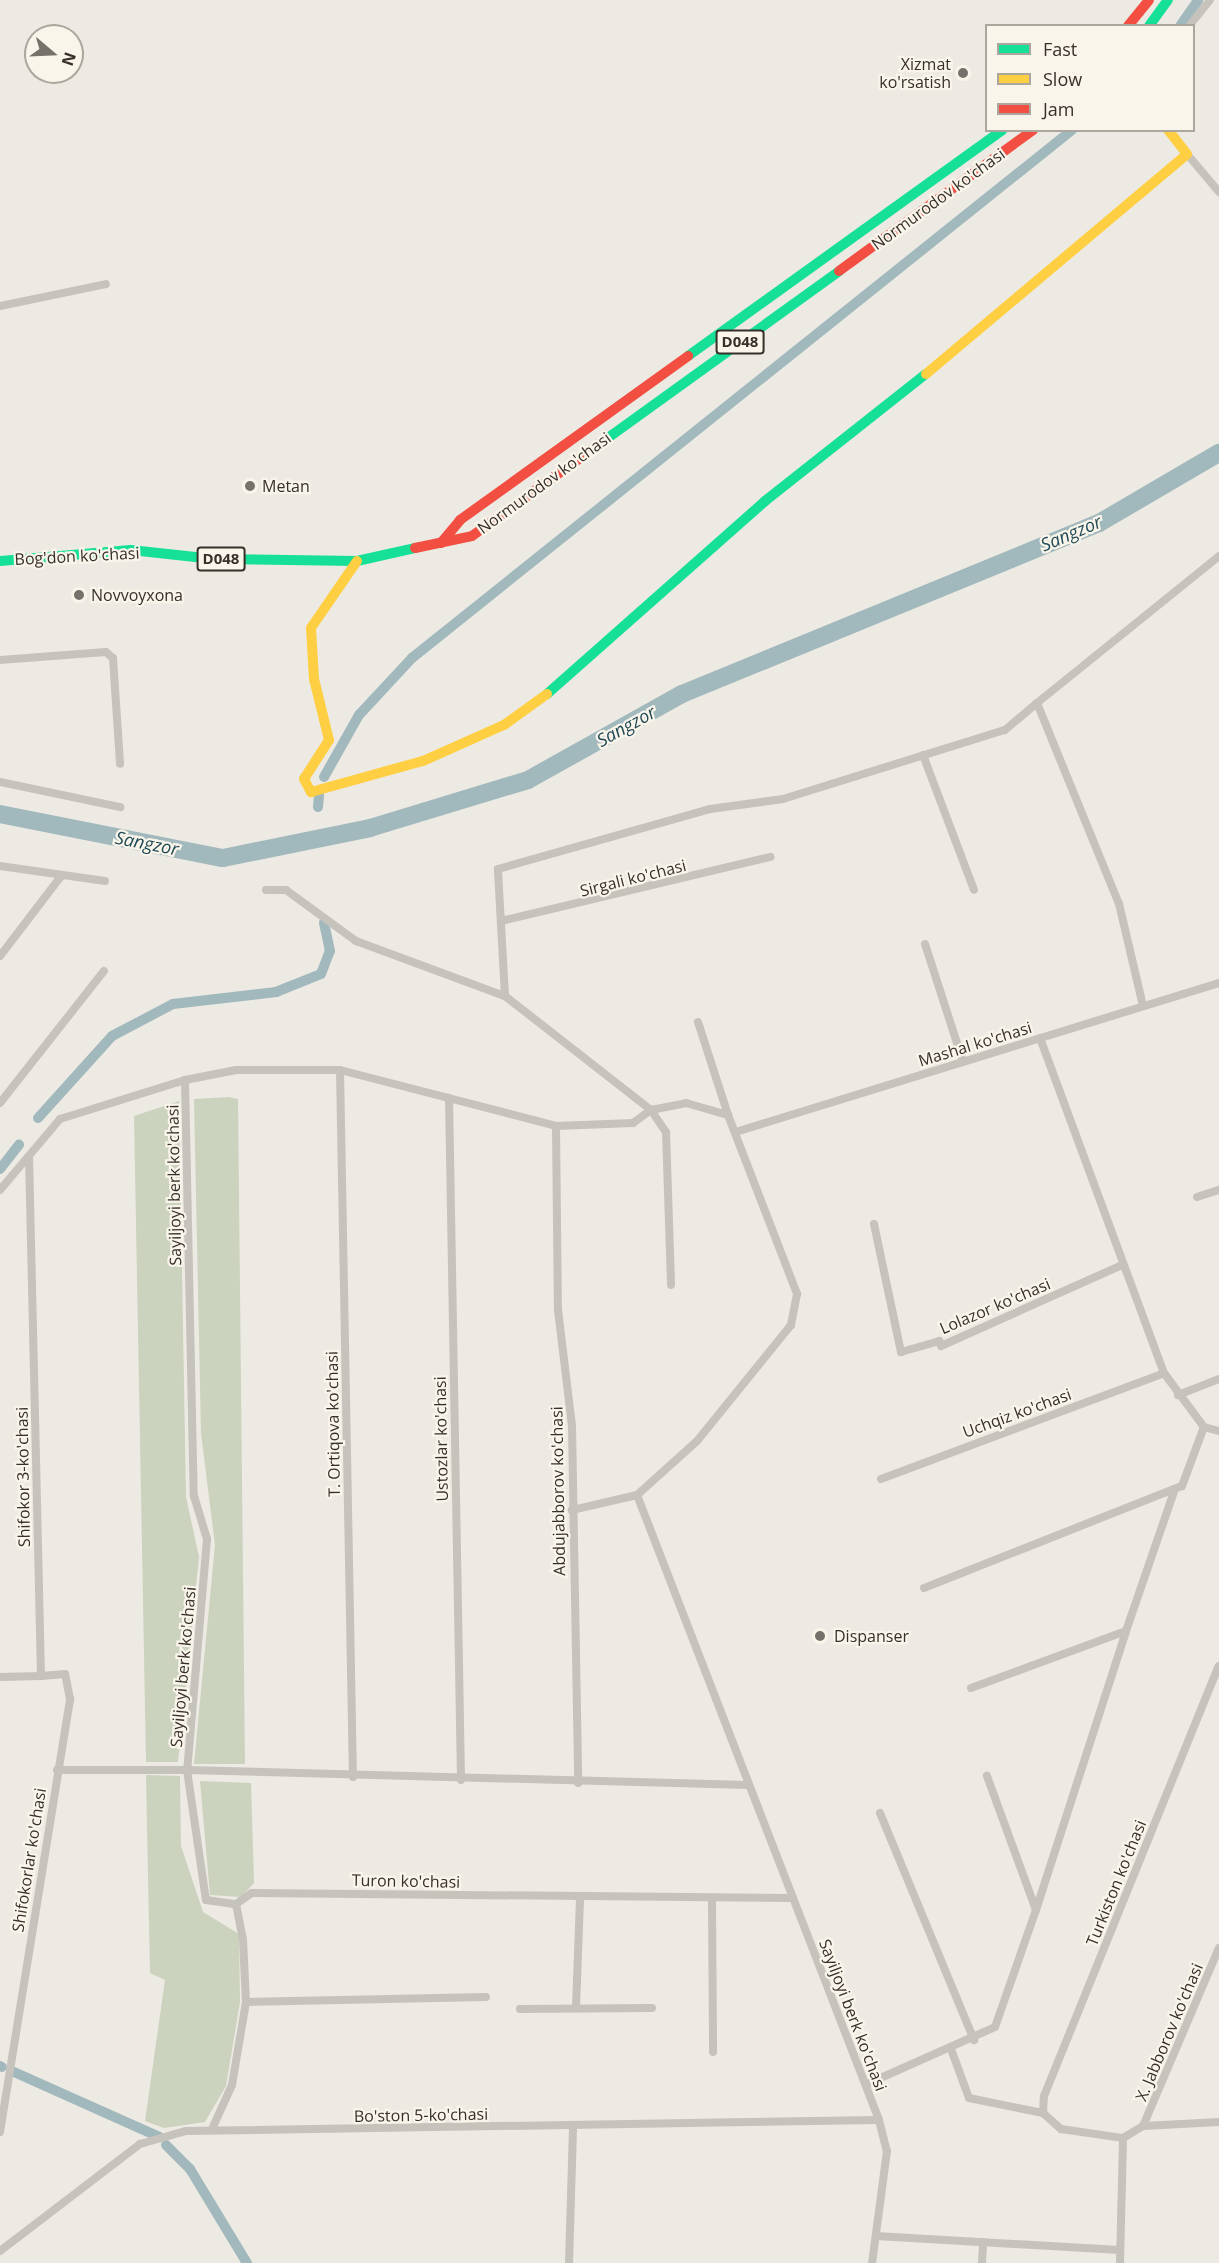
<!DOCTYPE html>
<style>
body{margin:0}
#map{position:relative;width:1219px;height:2263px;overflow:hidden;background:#edeae3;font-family:"Open Sans",sans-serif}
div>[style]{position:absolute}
.green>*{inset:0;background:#cbd2be}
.canal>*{height:10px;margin:-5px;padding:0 5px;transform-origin:5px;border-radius:5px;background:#a1b8bc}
.river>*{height:18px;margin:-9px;padding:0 9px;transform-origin:9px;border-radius:9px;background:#a1b8bc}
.street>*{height:8px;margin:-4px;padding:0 4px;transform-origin:4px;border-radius:4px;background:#c6c2bc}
.fast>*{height:10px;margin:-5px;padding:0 5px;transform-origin:5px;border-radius:5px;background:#16e098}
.slow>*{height:10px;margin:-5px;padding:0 5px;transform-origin:5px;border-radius:5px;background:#ffcf43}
.jam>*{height:10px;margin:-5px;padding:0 5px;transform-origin:5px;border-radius:5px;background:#f24e42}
.dots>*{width:16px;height:16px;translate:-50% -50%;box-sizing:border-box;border:3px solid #f9f5eb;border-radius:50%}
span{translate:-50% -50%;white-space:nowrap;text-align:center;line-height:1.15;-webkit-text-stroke:4.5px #f9f5eb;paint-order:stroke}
.shield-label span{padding:2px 4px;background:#f9f5eb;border:2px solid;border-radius:4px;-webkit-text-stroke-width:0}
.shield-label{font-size:15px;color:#37302a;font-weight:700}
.poi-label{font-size:16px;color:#37302a}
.right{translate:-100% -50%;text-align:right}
.left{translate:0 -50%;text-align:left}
.street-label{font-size:16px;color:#37302a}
.water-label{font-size:18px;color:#224a56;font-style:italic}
.legend{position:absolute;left:985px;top:24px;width:210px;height:108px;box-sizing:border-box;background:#f9f5eb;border:2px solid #aba69e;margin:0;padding:8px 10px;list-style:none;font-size:18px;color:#37302a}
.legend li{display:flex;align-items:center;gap:12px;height:30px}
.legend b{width:30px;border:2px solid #aba69e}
.north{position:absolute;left:24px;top:24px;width:60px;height:60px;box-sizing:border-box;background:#f9f5eb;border:2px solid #aba69e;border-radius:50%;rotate:109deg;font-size:16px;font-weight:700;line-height:24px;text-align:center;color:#37302a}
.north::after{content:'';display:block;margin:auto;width:21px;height:27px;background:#77716b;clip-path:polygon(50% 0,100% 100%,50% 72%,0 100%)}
</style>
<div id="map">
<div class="green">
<i style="clip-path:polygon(229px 1097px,238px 1099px,245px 1764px,194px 1764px,215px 1545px,201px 1433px,194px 1099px)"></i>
<i style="clip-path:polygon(179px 1101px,186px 1497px,199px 1557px,178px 1762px,146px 1762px,134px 1116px)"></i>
<i style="clip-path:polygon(146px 1775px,180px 1776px,181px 1846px,203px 1912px,239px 1934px,240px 2002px,226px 2086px,205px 2122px,164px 2128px,145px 2121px,165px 1980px,150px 1973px)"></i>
<i style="clip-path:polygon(200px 1781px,251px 1783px,254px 1883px,241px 1897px,210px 1895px)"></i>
</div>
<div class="canal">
<i style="left:1180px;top:26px;width:32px;rotate:-55deg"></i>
<i style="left:324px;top:777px;width:71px;rotate:-60.6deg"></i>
<i style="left:359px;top:715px;width:78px;rotate:-47.1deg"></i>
<i style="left:412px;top:658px;width:845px;rotate:-38.66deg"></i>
<i style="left:318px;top:807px;width:12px;rotate:-85deg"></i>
<i style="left:38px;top:1118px;width:110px;rotate:-47.9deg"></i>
<i style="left:112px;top:1036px;width:69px;rotate:-27.7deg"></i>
<i style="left:173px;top:1004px;width:104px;rotate:-6.6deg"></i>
<i style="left:276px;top:992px;width:48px;rotate:-21.8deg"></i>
<i style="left:321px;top:974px;width:25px;rotate:-69deg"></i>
<i style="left:330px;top:951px;width:29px;rotate:-102deg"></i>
<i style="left:0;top:1169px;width:31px;rotate:-52deg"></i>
<i style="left:0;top:2066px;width:2px;rotate:27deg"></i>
<i style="left:14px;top:2072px;width:159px;rotate:24.1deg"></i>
<i style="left:166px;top:2145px;width:34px;rotate:45deg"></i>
<i style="left:190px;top:2169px;width:110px;rotate:58.8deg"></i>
</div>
<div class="river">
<i style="left:0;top:814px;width:227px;rotate:11.2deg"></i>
<i style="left:223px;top:858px;width:150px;rotate:-11.5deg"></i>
<i style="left:370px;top:828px;width:165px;rotate:-16.9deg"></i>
<i style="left:528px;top:780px;width:176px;rotate:-29.2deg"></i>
<i style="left:682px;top:694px;width:451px;rotate:-22.3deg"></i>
<i style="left:1099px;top:523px;width:139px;rotate:-30.3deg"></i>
</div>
<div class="street">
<i style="left:1189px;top:26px;width:33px;rotate:-51deg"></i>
<i style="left:1187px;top:154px;width:50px;rotate:49.9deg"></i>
<i style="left:0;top:306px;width:108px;rotate:-11.7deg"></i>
<i style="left:0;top:660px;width:106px;rotate:-4.3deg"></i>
<i style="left:106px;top:652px;width:9px;rotate:41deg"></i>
<i style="left:113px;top:658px;width:106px;rotate:86.2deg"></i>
<i style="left:923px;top:755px;width:144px;rotate:69.3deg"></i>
<i style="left:0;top:782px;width:123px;rotate:11.8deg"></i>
<i style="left:0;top:866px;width:106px;rotate:8.1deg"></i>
<i style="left:266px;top:890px;width:20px"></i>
<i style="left:286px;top:890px;width:87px;rotate:36.1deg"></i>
<i style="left:356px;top:941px;width:159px;rotate:20.3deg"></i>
<i style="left:505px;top:996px;width:185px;rotate:38deg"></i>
<i style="left:651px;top:1110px;width:27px;rotate:56deg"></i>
<i style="left:666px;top:1132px;width:153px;rotate:88.1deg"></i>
<i style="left:501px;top:921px;width:277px;rotate:-13.4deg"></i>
<i style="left:925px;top:944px;width:124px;rotate:72.1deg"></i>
<i style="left:0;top:956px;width:102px;rotate:-52.6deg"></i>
<i style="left:505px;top:996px;width:127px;rotate:-93.2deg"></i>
<i style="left:498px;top:869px;width:220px;rotate:-15.8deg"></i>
<i style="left:710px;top:809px;width:74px;rotate:-7.8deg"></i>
<i style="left:783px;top:799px;width:232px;rotate:-17.3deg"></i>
<i style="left:1005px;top:730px;width:42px;rotate:-40.2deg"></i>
<i style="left:1143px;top:1006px;width:105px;rotate:-103.2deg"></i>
<i style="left:1119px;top:904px;width:217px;rotate:-112.2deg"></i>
<i style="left:1037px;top:703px;width:234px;rotate:-38.9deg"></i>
<i style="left:698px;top:1022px;width:98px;rotate:72.1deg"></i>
<i style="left:1040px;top:1038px;width:357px;rotate:69.7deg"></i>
<i style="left:1164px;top:1373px;width:67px;rotate:53.5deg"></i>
<i style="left:340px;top:1070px;width:707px;rotate:88.95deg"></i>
<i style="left:185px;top:1080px;width:416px;rotate:88.8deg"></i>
<i style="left:194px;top:1496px;width:45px;rotate:73.2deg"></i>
<i style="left:207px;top:1539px;width:232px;rotate:94.9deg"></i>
<i style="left:187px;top:1770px;width:561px;rotate:1.53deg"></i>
<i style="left:449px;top:1098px;width:682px;rotate:88.99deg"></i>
<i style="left:0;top:1103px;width:168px;rotate:-51.8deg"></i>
<i style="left:556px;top:1126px;width:184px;rotate:89.4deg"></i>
<i style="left:558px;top:1310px;width:116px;rotate:83.1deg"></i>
<i style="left:572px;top:1425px;width:358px;rotate:89deg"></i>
<i style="left:739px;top:1131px;width:502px;rotate:-17.14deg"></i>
<i style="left:0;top:1190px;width:93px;rotate:-49.8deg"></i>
<i style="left:60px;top:1119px;width:131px;rotate:-17.3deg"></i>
<i style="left:185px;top:1080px;width:52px;rotate:-11.1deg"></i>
<i style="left:236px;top:1070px;width:104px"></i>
<i style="left:340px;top:1070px;width:223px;rotate:14.5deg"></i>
<i style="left:556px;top:1126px;width:77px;rotate:-2.2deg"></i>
<i style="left:633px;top:1123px;width:22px;rotate:-36deg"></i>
<i style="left:651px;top:1110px;width:36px;rotate:-11deg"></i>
<i style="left:686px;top:1103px;width:44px;rotate:15.9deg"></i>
<i style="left:728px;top:1115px;width:192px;rotate:68.9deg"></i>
<i style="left:797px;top:1294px;width:32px;rotate:101deg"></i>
<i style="left:791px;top:1325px;width:149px;rotate:129deg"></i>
<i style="left:697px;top:1441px;width:81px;rotate:138deg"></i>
<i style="left:637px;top:1495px;width:67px;rotate:167deg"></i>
<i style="left:1197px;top:1197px;width:23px;rotate:-18deg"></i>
<i style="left:874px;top:1224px;width:131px;rotate:78.1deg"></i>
<i style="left:901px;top:1352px;width:40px;rotate:-16deg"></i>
<i style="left:939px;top:1341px;width:5px;rotate:68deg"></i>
<i style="left:941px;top:1346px;width:198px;rotate:-24.1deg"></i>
<i style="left:1178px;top:1395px;width:44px;rotate:-21.3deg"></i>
<i style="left:881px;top:1479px;width:302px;rotate:-20.5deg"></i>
<i style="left:637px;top:1495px;width:670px;rotate:68.83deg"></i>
<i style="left:879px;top:2120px;width:32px;rotate:76deg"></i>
<i style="left:887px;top:2151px;width:113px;rotate:97.6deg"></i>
<i style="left:924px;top:1588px;width:277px;rotate:-21.6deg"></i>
<i style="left:1182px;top:1486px;width:63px;rotate:-69.6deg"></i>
<i style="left:1204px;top:1427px;width:16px;rotate:15deg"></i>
<i style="left:0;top:1677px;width:41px;rotate:-1.4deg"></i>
<i style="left:971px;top:1688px;width:165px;rotate:-20.2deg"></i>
<i style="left:1126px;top:1631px;width:150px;rotate:-71deg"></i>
<i style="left:57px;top:1770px;width:130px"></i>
<i style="left:187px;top:1770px;width:131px;rotate:81.7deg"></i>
<i style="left:206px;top:1900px;width:30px;rotate:8deg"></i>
<i style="left:236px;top:1904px;width:36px;rotate:79deg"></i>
<i style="left:243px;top:1939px;width:63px;rotate:87.3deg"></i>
<i style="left:246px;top:2002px;width:84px;rotate:99.6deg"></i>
<i style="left:232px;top:2085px;width:48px;rotate:114.4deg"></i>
<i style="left:880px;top:1813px;width:246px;rotate:67.5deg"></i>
<i style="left:712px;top:1899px;width:153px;rotate:89.6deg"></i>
<i style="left:236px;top:1904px;width:19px;rotate:-35deg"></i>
<i style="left:252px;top:1893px;width:541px;rotate:0.53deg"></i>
<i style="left:1036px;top:1910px;width:293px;rotate:-72.1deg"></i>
<i style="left:246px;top:2002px;width:240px;rotate:-1.2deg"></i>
<i style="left:576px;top:2008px;width:111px;rotate:-87.9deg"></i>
<i style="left:520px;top:2009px;width:132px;rotate:-0.4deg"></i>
<i style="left:951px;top:2049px;width:52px;rotate:69.8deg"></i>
<i style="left:969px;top:2098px;width:76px;rotate:11.5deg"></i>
<i style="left:1043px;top:2113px;width:24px;rotate:42deg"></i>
<i style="left:1061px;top:2129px;width:63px;rotate:8.3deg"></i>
<i style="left:1123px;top:2138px;width:23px;rotate:-31deg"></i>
<i style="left:1143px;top:2126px;width:76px;rotate:-3deg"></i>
<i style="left:867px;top:2084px;width:140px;rotate:-24deg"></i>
<i style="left:995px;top:2027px;width:124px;rotate:-70.7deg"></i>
<i style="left:1036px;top:1910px;width:143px;rotate:-110.1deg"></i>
<i style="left:1043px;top:2113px;width:17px;rotate:-87deg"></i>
<i style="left:1044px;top:2096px;width:464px;rotate:-67.9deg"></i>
<i style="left:1143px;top:2126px;width:194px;rotate:-66.9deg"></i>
<i style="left:0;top:2132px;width:439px;rotate:-80.8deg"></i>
<i style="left:70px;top:1699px;width:25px;rotate:-101deg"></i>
<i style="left:65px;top:1674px;width:24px;rotate:175deg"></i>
<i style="left:41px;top:1676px;width:519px;rotate:-91.32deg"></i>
<i style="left:876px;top:2236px;width:244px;rotate:3.3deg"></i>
<i style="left:0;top:2251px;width:176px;rotate:-37.4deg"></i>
<i style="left:140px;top:2144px;width:48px;rotate:-15.8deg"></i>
<i style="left:186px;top:2131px;width:693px;rotate:-0.91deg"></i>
<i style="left:569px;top:2263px;width:137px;rotate:-88.3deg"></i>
<i style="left:982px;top:2263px;width:21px;rotate:-87deg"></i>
<i style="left:1120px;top:2263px;width:125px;rotate:-88.6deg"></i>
</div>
<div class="fast">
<i style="left:1149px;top:26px;width:32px;rotate:-54deg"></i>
<i style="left:688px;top:356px;width:387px;rotate:-35.7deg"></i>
<i style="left:605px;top:440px;width:289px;rotate:-35.8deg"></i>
<i style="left:0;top:561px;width:131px;rotate:-4.8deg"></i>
<i style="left:131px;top:550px;width:83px;rotate:6.2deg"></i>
<i style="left:214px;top:559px;width:143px;rotate:0.8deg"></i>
<i style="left:357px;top:561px;width:59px;rotate:-12.6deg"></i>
<i style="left:547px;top:694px;width:291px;rotate:-41.5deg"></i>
<i style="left:765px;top:501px;width:205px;rotate:-38.3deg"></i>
</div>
<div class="slow">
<i style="left:926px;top:374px;width:341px;rotate:-40.1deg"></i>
<i style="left:1187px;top:154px;width:31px;rotate:-128deg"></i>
<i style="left:357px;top:561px;width:81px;rotate:124.5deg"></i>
<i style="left:311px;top:628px;width:51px;rotate:86.6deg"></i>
<i style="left:314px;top:679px;width:63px;rotate:76.2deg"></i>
<i style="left:329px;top:740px;width:46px;rotate:122.7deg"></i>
<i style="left:304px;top:779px;width:15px;rotate:62deg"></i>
<i style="left:311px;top:792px;width:116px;rotate:-15.5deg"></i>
<i style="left:423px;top:761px;width:89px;rotate:-24deg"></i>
<i style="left:504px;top:725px;width:53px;rotate:-35.8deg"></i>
</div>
<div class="jam">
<i style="left:1128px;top:26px;width:33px;rotate:-51deg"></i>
<i style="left:839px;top:271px;width:240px;rotate:-36deg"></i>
<i style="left:441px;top:543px;width:30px;rotate:-50deg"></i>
<i style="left:460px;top:520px;width:281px;rotate:-35.7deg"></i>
<i style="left:415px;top:548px;width:58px;rotate:-11.9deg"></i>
<i style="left:472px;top:536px;width:164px;rotate:-35.8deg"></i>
</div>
<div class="dots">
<i style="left:963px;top:73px;background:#77716b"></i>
<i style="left:250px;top:486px;background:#77716b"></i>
<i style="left:79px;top:595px;background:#77716b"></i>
<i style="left:820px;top:1636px;background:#77716b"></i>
</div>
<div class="shield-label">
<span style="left:740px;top:342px">D048</span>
<span style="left:221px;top:559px">D048</span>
</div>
<div class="poi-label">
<span class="right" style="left:951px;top:73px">Xizmat<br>ko'rsatish</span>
<span class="left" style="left:262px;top:486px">Metan</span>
<span class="left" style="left:91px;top:595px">Novvoyxona</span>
<span class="left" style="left:834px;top:1636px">Dispanser</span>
</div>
<div class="street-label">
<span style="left:938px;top:199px;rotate:-36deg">Normurodov ko'chasi</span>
<span style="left:544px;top:483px;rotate:-36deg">Normurodov ko'chasi</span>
<span style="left:77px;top:556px;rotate:-3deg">Bog'don ko'chasi</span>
<span style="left:633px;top:878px;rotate:-14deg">Sirgali ko'chasi</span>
<span style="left:975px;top:1044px;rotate:-17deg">Mashal ko'chasi</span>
<span style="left:174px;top:1185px;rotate:-91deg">Sayiljoyi berk ko'chasi</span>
<span style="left:995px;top:1306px;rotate:-23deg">Lolazor ko'chasi</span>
<span style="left:1017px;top:1413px;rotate:-20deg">Uchqiz ko'chasi</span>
<span style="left:333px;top:1424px;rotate:-91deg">T. Ortiqova ko'chasi</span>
<span style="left:441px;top:1439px;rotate:-91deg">Ustozlar ko'chasi</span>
<span style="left:23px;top:1477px;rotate:-91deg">Shifokor 3-ko'chasi</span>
<span style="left:558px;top:1491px;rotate:-91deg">Abdujabborov ko'chasi</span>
<span style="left:183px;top:1667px;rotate:-85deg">Sayiljoyi berk ko'chasi</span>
<span style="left:29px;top:1860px;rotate:-81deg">Shifokorlar ko'chasi</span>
<span style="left:406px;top:1881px;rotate:1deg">Turon ko'chasi</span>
<span style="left:1116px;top:1883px;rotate:-68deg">Turkiston ko'chasi</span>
<span style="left:853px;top:2015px;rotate:69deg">Sayiljoyi berk ko'chasi</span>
<span style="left:1169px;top:2032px;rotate:-67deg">X. Jabborov ko'chasi</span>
<span style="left:421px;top:2115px;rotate:-1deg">Bo'ston 5-ko'chasi</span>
</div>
<div class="water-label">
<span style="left:1071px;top:533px;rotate:-23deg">Sangzor</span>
<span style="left:626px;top:726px;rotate:-29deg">Sangzor</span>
<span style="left:147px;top:843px;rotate:11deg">Sangzor</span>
</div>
<ul class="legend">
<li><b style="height:8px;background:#16e098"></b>Fast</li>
<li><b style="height:8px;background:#ffcf43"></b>Slow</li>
<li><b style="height:8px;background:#f24e42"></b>Jam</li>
</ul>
<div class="north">N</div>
</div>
